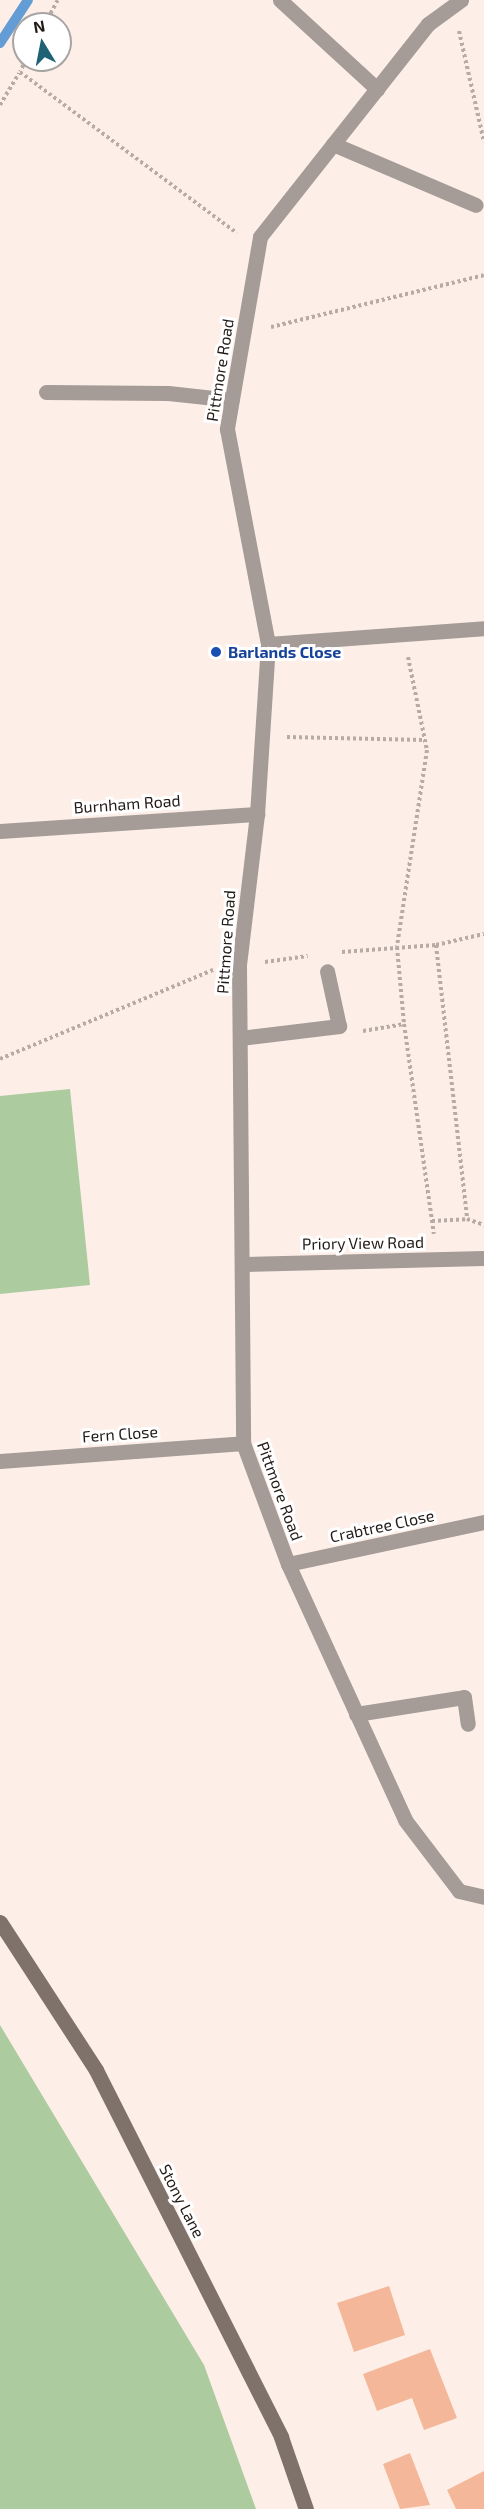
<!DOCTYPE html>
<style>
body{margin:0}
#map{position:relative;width:484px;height:2509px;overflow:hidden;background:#fdefe8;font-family:"Exo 2",sans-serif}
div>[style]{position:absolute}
.green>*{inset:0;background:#accb9f}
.stream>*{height:10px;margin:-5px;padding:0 5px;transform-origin:5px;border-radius:5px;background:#649dd6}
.building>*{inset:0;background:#f5b79a}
.path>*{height:4px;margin-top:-2px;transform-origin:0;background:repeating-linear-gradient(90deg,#b7aba5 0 3px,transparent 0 6px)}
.service>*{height:15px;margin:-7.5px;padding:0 7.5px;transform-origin:7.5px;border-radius:7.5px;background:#a59b97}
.minor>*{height:15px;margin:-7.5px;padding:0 7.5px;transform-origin:7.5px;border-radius:7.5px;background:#a59b97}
.secondary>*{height:15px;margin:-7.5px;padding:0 7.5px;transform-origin:7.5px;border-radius:7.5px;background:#7f726b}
.dots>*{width:16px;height:16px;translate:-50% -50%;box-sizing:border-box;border:3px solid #fff;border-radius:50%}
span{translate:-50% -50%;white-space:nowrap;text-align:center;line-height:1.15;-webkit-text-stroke:6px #fff;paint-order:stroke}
.street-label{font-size:16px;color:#231b17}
.transit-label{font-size:16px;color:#164399;font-weight:700}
.left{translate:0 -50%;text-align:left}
.north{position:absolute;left:12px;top:12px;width:60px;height:60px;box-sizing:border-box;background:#fff;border:2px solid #a7a4a2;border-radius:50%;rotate:350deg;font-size:16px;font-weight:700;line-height:24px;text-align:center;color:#231b17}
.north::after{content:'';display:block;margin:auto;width:21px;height:27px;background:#1f6175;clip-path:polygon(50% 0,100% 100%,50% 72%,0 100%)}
</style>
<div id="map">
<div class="green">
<i style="clip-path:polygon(70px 1089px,90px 1285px,0 1294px,0 1096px)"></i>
<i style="clip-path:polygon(0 2025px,204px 2365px,256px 2509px,0 2509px)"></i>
</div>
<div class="stream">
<i style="left:0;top:43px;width:51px;rotate:-56.9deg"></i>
</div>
<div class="building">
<i style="clip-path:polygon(389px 2286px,405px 2335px,354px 2352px,337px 2303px)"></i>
<i style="clip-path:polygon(430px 2349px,457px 2418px,424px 2430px,412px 2398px,377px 2411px,363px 2374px)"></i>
<i style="clip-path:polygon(410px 2453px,430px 2505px,400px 2509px,383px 2464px)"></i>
<i style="clip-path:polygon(484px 2471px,484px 2509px,456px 2509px,447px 2490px)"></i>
</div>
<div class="path">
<i style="left:45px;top:24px;width:27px;rotate:-62deg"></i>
<i style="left:459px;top:31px;width:114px;rotate:77.3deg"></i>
<i style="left:26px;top:60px;width:13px;rotate:117deg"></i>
<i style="left:20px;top:72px;width:270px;rotate:36.6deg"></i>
<i style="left:0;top:105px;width:37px;rotate:-59deg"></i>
<i style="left:271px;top:327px;width:219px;rotate:-13.7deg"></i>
<i style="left:408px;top:657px;width:95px;rotate:78.5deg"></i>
<i style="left:427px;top:750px;width:199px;rotate:98.7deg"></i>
<i style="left:397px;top:947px;width:77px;rotate:84.8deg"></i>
<i style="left:404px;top:1024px;width:212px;rotate:81.9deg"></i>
<i style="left:287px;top:737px;width:138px;rotate:1.2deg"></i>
<i style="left:436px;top:945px;width:276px;rotate:83.5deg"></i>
<i style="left:467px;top:1219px;width:18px;rotate:19deg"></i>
<i style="left:342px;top:952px;width:94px;rotate:-4.3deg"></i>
<i style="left:436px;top:945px;width:49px;rotate:-12.9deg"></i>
<i style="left:265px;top:962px;width:43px;rotate:-7.9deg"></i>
<i style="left:363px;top:1031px;width:42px;rotate:-9.7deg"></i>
<i style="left:0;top:1059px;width:231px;rotate:-22.7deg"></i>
<i style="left:432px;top:1221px;width:35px;rotate:-3deg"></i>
</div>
<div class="service">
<i style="left:46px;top:392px;width:122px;rotate:0.5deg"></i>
<i style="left:168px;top:393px;width:64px;rotate:6.2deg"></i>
<i style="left:240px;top:1038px;width:100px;rotate:-6.9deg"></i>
<i style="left:339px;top:1026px;width:56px;rotate:-102.3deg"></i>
<i style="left:356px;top:1714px;width:109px;rotate:-8.9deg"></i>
<i style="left:464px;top:1697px;width:27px;rotate:82deg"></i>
</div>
<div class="minor">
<i style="left:280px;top:0;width:132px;rotate:42.5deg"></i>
<i style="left:461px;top:0;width:41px;rotate:144deg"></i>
<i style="left:428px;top:24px;width:271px;rotate:128.3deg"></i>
<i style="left:260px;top:237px;width:195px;rotate:99.8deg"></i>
<i style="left:227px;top:429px;width:219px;rotate:79.2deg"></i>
<i style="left:268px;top:644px;width:170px;rotate:93.7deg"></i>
<i style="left:257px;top:814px;width:152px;rotate:96.8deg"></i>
<i style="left:239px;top:965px;width:478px;rotate:89.5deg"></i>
<i style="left:243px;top:1443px;width:129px;rotate:69.6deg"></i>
<i style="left:288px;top:1564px;width:281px;rotate:65.4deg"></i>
<i style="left:405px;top:1820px;width:89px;rotate:52.7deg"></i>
<i style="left:459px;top:1891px;width:26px;rotate:13deg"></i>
<i style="left:333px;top:144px;width:155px;rotate:23.1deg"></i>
<i style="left:268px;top:644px;width:217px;rotate:-4.2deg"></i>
<i style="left:0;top:831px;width:258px;rotate:-3.8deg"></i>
<i style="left:243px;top:1264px;width:241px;rotate:-1.4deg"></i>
<i style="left:0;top:1461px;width:244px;rotate:-4.2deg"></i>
<i style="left:288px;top:1564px;width:200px;rotate:-12.1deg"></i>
</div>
<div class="secondary">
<i style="left:0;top:1922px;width:176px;rotate:57deg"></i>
<i style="left:96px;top:2070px;width:411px;rotate:63.2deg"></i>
<i style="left:281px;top:2437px;width:76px;rotate:70.9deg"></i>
</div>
<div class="dots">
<i style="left:216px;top:652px;background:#1a4fb4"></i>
</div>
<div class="street-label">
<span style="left:220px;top:370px;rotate:-81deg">Pittmore Road</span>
<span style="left:127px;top:804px;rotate:-4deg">Burnham Road</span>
<span style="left:226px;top:942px;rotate:-86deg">Pittmore Road</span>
<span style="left:363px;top:1243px;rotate:-1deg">Priory View Road</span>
<span style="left:120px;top:1434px;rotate:-4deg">Fern Close</span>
<span style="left:280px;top:1491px;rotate:70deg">Pittmore Road</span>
<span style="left:382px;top:1526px;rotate:-12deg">Crabtree Close</span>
<span style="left:182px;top:2201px;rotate:63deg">Stony Lane</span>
</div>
<div class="transit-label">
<span class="left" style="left:228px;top:652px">Barlands Close</span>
</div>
<div class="north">N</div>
</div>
